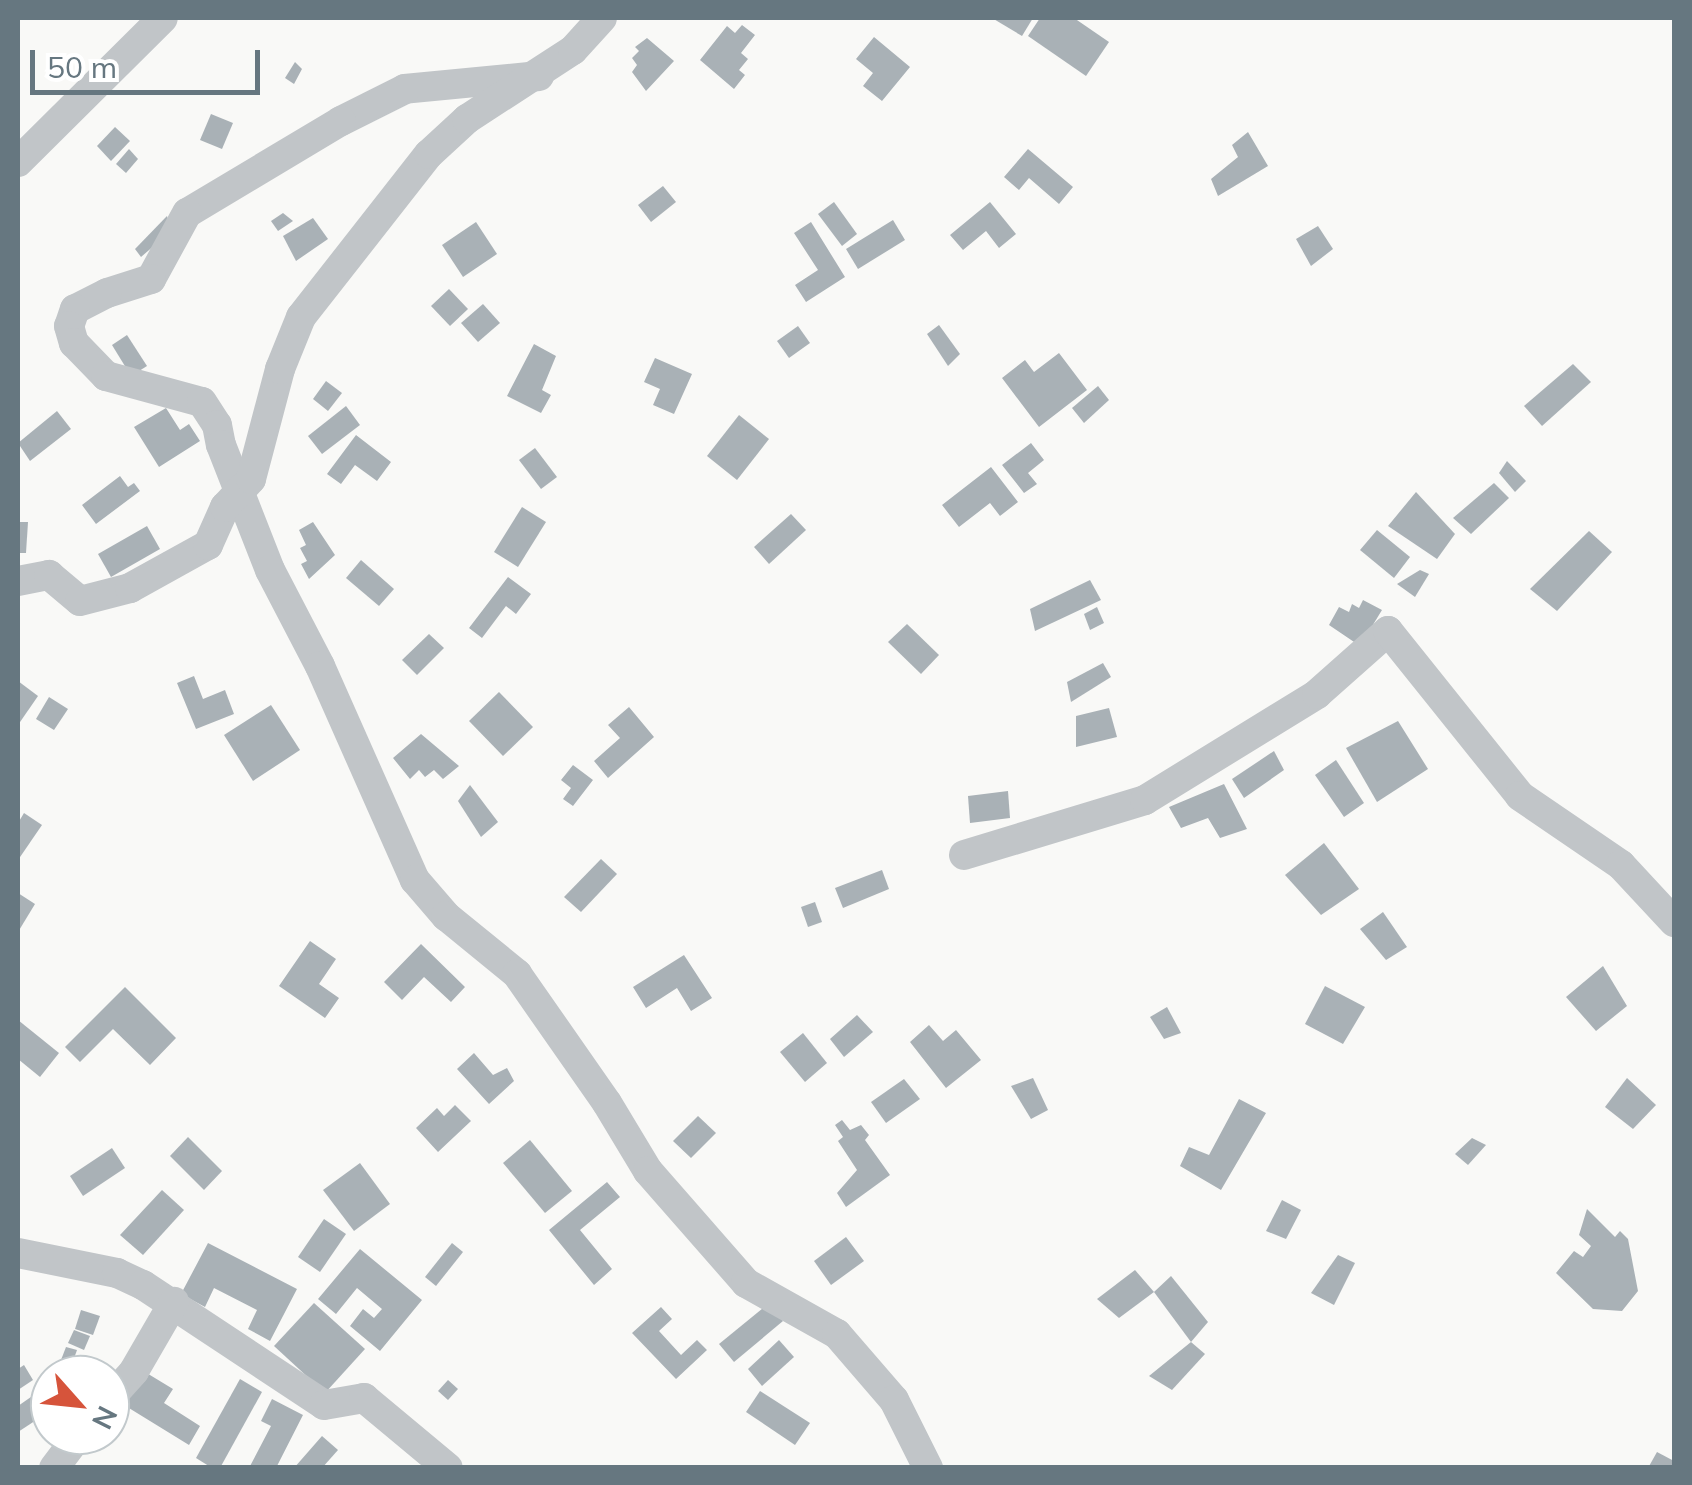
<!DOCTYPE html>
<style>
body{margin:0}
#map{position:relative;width:1692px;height:1485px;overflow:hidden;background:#f9f9f7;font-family:Mulish,sans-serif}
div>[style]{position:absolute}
.building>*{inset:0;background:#a9b1b6}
.minor>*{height:30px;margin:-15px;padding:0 15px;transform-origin:15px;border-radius:15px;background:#c1c5c8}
span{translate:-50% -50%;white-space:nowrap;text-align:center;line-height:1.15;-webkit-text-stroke:10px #fff;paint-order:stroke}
.frame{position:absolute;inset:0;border:20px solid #667780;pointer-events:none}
.north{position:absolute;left:30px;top:1355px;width:100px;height:100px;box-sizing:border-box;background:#fff;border:2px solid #c2c9cc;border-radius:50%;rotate:117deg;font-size:28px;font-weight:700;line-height:40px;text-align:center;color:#667780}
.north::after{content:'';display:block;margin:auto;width:35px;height:45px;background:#d6543b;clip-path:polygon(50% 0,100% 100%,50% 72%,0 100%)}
.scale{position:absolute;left:30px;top:50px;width:230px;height:45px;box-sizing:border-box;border:5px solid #667780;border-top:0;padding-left:12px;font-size:30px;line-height:35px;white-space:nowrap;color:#667780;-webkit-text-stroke:8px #fff;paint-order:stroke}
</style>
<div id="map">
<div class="building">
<i style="clip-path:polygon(992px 18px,1033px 18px,1022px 36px)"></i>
<i style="clip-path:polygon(1040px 18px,1074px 18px,1109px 42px,1086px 76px,1028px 36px)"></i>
<i style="clip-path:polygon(742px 25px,755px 35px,741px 53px,748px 59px,739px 70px,745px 75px,734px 89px,700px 60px,727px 26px,735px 33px)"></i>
<i style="clip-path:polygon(874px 37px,910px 67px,882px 101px,863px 86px,873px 73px,856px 59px)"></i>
<i style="clip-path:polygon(647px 38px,674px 61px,646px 91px,632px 72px,637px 65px,632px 58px,639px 51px,635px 47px)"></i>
<i style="clip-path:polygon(295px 62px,302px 69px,294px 84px,285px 78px)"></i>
<i style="clip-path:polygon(211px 114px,233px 123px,222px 149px,200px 140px)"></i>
<i style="clip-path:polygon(115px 127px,130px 141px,111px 161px,97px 146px)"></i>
<i style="clip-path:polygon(1248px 132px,1268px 166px,1218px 196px,1211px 179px,1238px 157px,1232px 145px)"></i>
<i style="clip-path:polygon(129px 149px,138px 159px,126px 173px,116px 164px)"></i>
<i style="clip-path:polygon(1028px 149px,1073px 187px,1059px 204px,1029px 178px,1019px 190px,1004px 177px)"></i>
<i style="clip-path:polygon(663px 186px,676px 202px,651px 222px,638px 205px)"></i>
<i style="clip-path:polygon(834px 202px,857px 234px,842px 246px,818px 214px)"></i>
<i style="clip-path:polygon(990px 202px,1016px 234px,999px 248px,986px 231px,963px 250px,950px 235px)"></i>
<i style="clip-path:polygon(283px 213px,293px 221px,278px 231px,271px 221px)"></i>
<i style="clip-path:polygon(167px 216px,171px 231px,141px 257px,135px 249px)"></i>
<i style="clip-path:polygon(313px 218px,328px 239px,296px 261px,283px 236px)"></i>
<i style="clip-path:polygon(893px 220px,905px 240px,858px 269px,846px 249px)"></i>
<i style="clip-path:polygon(476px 222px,497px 254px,463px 277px,442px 245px)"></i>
<i style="clip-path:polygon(811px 222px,845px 277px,806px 302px,795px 285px,818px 270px,794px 233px)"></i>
<i style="clip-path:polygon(1318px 226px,1333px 249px,1311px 266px,1296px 239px)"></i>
<i style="clip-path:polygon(449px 289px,468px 309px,450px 326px,431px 306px)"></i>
<i style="clip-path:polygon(483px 304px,500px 323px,478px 342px,461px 323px)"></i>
<i style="clip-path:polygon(939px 325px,960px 354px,948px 366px,927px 334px)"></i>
<i style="clip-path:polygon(798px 326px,810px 343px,789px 358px,777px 341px)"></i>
<i style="clip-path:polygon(127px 335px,147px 366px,131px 376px,112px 345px)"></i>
<i style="clip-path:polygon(534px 344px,556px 356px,542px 390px,551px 395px,541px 413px,507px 396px)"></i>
<i style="clip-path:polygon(1059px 353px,1087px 390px,1039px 427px,1002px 378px,1025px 360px,1034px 372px)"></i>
<i style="clip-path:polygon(655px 358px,692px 374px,674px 414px,653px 405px,660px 389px,644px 382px)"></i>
<i style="clip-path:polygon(1573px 364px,1591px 382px,1542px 426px,1524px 406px)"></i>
<i style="clip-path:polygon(326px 381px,342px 393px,328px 411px,313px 399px)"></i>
<i style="clip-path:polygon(1098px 386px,1109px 400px,1084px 423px,1072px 408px)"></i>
<i style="clip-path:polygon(346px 406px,360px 425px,322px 454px,308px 436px)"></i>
<i style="clip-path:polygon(166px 408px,180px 430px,189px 424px,200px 441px,159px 467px,134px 427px)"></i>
<i style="clip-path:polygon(57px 411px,71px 429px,30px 461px,18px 443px)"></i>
<i style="clip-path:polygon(739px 415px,769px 439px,737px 480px,707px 456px)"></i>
<i style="clip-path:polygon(356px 435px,391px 462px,377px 481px,355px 465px,341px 484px,327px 474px)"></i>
<i style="clip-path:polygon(1031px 443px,1044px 460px,1028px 473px,1037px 484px,1024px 493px,1002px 465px)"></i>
<i style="clip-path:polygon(535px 448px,557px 477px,541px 489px,519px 460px)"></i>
<i style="clip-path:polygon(1507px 461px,1526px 481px,1515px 492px,1499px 473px)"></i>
<i style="clip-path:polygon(991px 467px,1018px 502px,1000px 516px,990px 503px,959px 527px,942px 505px)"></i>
<i style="clip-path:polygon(120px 476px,128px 487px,134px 483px,140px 491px,96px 524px,82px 505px)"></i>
<i style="clip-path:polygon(1494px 483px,1509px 498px,1471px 534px,1453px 518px)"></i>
<i style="clip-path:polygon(1416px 492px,1455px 534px,1437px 559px,1388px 526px)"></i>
<i style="clip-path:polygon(522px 507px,546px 522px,518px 567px,494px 552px)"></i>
<i style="clip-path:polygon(791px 514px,806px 530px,769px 564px,754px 547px)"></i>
<i style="clip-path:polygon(18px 522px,28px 522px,26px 553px,18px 553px)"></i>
<i style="clip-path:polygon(313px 522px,335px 555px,309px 579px,301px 564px,307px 561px,300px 548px,306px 545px,299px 530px)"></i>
<i style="clip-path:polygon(147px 526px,160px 549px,111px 577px,98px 554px)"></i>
<i style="clip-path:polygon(1377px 530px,1410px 557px,1394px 578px,1360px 550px)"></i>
<i style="clip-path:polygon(1589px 531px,1612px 552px,1557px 611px,1530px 589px)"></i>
<i style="clip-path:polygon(361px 560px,394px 589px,379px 606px,346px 578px)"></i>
<i style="clip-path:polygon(1420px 570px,1429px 574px,1415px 597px,1397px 584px)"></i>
<i style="clip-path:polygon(508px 577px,531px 594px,516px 614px,506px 606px,482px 638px,469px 628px)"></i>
<i style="clip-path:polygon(1090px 580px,1101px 600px,1035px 631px,1030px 609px)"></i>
<i style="clip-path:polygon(1363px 600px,1382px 610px,1360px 646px,1329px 625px,1339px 607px,1349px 612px,1352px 604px,1359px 608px)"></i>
<i style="clip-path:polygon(1097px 607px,1104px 623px,1090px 630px,1084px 614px)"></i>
<i style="clip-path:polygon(907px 624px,939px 655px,921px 674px,888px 642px)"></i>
<i style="clip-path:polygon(429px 634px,444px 648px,417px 675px,402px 660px)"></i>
<i style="clip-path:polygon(1103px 663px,1111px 677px,1071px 702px,1067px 682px)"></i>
<i style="clip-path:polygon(194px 676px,203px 699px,225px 690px,234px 714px,196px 729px,177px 683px)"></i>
<i style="clip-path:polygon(18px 681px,38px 696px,18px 725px)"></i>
<i style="clip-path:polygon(499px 692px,533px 727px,503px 756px,469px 721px)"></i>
<i style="clip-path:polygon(49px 697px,68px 709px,54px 730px,36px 719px)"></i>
<i style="clip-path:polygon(271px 705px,300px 750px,253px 781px,224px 735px)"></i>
<i style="clip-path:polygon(629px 707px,654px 737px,608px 778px,594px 761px,620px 738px,608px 725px)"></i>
<i style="clip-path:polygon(1109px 708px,1117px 737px,1076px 747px,1076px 716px)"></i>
<i style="clip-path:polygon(1398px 721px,1428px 769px,1377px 802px,1346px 748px)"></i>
<i style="clip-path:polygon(421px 734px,459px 766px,443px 779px,434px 770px,425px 777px,419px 770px,410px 779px,393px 758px)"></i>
<i style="clip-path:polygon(1274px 751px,1284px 770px,1244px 798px,1232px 779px)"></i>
<i style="clip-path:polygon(1336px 760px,1364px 803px,1344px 817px,1315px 775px)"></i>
<i style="clip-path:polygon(573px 765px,593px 780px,573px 806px,563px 799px,571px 788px,561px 780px)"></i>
<i style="clip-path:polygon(1224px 784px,1247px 829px,1220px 838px,1208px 818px,1181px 828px,1169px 807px)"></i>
<i style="clip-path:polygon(470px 785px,498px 822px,481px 837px,458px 801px)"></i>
<i style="clip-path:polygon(1008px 791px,1010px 818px,970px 823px,968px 796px)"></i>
<i style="clip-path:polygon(24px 813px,42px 825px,18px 860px,18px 823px)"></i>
<i style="clip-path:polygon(1324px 843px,1359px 889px,1321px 915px,1285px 875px)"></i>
<i style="clip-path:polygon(601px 859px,617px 874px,581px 912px,564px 897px)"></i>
<i style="clip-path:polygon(882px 870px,889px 889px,843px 908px,835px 888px)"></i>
<i style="clip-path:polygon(18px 893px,35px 904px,18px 932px)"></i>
<i style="clip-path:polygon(815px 902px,822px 922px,808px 927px,801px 907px)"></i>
<i style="clip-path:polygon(1383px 912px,1407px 947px,1386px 960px,1360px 929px)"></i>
<i style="clip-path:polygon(310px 941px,336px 959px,319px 984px,339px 998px,325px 1018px,279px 986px)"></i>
<i style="clip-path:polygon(421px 944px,465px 987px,451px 1002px,424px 977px,402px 1000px,384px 982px)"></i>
<i style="clip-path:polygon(684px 955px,712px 998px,691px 1011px,677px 988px,646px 1008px,633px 987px)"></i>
<i style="clip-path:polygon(1603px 966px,1627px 1006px,1596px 1031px,1566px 997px)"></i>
<i style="clip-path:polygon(1325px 986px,1365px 1007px,1343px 1044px,1305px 1024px)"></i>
<i style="clip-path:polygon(125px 987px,176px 1038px,150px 1065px,113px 1029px,80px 1062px,65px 1047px)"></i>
<i style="clip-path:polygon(1167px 1007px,1181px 1033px,1164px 1039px,1150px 1017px)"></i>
<i style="clip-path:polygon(857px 1015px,873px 1032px,844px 1057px,830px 1039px)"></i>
<i style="clip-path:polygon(18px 1020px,59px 1053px,40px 1077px,18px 1059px)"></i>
<i style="clip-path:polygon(929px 1025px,943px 1041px,956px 1030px,981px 1060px,946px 1088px,910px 1042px)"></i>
<i style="clip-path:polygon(803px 1033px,827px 1063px,805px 1082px,780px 1052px)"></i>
<i style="clip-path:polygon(474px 1053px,493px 1075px,507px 1068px,514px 1081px,489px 1104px,457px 1069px)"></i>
<i style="clip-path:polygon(1033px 1078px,1048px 1110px,1031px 1119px,1011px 1086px)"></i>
<i style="clip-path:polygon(1627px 1078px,1656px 1105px,1633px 1129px,1605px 1107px)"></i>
<i style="clip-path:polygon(904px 1079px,920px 1099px,886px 1123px,871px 1102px)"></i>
<i style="clip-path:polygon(1239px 1099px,1266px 1113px,1221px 1190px,1180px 1166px,1189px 1147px,1209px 1155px)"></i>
<i style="clip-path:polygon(455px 1105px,471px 1121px,438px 1152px,416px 1128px,437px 1108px,444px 1116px)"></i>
<i style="clip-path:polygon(698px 1116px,716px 1133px,691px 1158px,673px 1141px)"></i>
<i style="clip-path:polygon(842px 1120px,850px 1130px,861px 1125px,869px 1135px,865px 1140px,890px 1175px,846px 1207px,837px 1193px,857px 1170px,838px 1141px,843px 1137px,835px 1125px)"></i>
<i style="clip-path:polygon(188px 1137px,222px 1171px,204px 1190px,170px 1156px)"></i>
<i style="clip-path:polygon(1472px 1138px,1486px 1145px,1468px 1165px,1455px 1154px)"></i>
<i style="clip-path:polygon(530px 1140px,572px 1191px,545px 1213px,503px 1163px)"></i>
<i style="clip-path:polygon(112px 1148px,125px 1168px,83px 1196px,70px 1176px)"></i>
<i style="clip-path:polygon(360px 1163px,390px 1204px,354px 1231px,323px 1190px)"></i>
<i style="clip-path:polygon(607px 1182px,620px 1197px,580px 1230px,612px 1269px,594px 1285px,549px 1230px)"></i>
<i style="clip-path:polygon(162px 1190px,184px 1210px,143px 1255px,120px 1235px)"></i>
<i style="clip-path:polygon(1282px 1200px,1301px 1210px,1286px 1239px,1266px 1231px)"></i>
<i style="clip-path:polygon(1587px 1209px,1615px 1237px,1620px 1231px,1628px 1239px,1638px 1291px,1622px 1311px,1593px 1309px,1556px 1273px,1574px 1251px,1583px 1257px,1591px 1246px,1579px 1235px)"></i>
<i style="clip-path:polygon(324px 1219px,346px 1234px,320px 1272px,298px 1257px)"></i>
<i style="clip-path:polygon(846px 1237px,864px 1261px,831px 1285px,814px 1261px)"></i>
<i style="clip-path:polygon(208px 1243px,297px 1289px,270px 1341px,248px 1329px,257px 1310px,214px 1288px,205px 1307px,181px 1294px)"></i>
<i style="clip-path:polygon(452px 1243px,463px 1252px,436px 1286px,425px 1277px)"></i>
<i style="clip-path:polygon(360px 1249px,422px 1300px,380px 1351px,350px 1326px,363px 1309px,374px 1318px,382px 1309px,357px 1288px,336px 1314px,318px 1299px)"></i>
<i style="clip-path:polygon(1338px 1255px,1355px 1263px,1334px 1305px,1311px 1293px)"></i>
<i style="clip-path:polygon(1135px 1270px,1154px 1292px,1119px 1318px,1097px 1299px)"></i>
<i style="clip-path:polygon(1171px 1276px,1208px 1322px,1191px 1342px,1154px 1292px)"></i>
<i style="clip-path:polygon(314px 1303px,365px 1349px,325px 1393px,274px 1346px)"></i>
<i style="clip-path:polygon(768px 1304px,783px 1321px,734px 1362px,719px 1344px)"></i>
<i style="clip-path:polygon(661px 1307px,672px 1319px,659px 1331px,681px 1355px,697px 1340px,707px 1350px,676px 1379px,632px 1333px)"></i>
<i style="clip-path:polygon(81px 1310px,100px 1316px,93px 1335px,75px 1329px)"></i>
<i style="clip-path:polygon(74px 1330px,90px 1336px,84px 1350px,68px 1343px)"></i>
<i style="clip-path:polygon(779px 1340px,794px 1357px,762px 1386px,748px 1369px)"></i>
<i style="clip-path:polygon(1191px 1342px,1205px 1354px,1172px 1390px,1149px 1376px)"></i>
<i style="clip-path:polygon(66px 1347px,77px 1350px,72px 1364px,61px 1360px)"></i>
<i style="clip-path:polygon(24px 1365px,33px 1380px,18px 1390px,18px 1369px)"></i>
<i style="clip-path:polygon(145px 1372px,173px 1389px,164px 1403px,200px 1426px,189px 1445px,124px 1405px)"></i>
<i style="clip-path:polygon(240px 1379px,262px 1392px,220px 1468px,212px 1468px,196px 1458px)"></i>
<i style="clip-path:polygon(448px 1380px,458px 1389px,448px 1400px,438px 1391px)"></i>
<i style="clip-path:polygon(41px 1390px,50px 1411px,18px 1432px,18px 1406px)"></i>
<i style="clip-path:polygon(760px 1391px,810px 1423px,795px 1445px,746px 1412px)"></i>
<i style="clip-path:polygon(272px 1399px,303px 1415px,276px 1468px,249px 1468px,271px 1426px,261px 1421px)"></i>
<i style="clip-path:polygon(322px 1436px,338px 1450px,322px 1468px,294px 1468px)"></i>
<i style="clip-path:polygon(1657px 1452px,1674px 1461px,1674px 1468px,1648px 1468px)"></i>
</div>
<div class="minor">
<i style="left:539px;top:76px;width:135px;rotate:174.5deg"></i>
<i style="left:405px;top:89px;width:72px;rotate:153.4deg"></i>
<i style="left:341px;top:121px;width:179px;rotate:149.1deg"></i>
<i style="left:187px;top:213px;width:75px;rotate:118.6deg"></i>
<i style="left:151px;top:279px;width:46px;rotate:162.3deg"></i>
<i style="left:107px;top:293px;width:36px;rotate:153deg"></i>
<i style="left:75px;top:309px;width:18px;rotate:109deg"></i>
<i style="left:69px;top:326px;width:18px;rotate:74deg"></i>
<i style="left:74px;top:343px;width:46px;rotate:45.9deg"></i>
<i style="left:106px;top:376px;width:99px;rotate:15.2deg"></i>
<i style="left:202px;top:402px;width:27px;rotate:57deg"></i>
<i style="left:217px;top:425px;width:20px;rotate:79deg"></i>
<i style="left:221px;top:445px;width:134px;rotate:68.6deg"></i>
<i style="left:270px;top:570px;width:108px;rotate:62.5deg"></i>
<i style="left:320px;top:666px;width:234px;rotate:66.1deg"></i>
<i style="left:415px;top:880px;width:48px;rotate:49.3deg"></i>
<i style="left:446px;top:916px;width:92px;rotate:39.2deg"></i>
<i style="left:517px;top:974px;width:157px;rotate:55.1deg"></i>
<i style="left:607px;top:1103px;width:79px;rotate:58.9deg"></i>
<i style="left:648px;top:1171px;width:149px;rotate:48.8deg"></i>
<i style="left:746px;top:1283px;width:104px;rotate:29.3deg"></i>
<i style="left:837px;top:1334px;width:87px;rotate:49.2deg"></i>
<i style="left:894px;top:1400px;width:76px;rotate:63.4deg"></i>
<i style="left:18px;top:162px;width:204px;rotate:-44.8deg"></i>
<i style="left:18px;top:581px;width:32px;rotate:-11deg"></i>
<i style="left:49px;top:575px;width:40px;rotate:40deg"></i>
<i style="left:80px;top:601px;width:52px;rotate:-14.6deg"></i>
<i style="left:130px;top:588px;width:89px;rotate:-28.9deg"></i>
<i style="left:208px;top:545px;width:42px;rotate:-65.9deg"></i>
<i style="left:225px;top:507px;width:38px;rotate:-47deg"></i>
<i style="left:251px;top:479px;width:114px;rotate:-75.2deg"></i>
<i style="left:280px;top:369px;width:56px;rotate:-68deg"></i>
<i style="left:301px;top:317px;width:207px;rotate:-51.9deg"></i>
<i style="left:429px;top:154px;width:52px;rotate:-42.6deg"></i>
<i style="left:467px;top:119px;width:126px;rotate:-33.1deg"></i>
<i style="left:573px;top:50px;width:43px;rotate:-47.8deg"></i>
<i style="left:964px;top:855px;width:189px;rotate:-16.9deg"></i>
<i style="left:1145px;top:800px;width:202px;rotate:-31.6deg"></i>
<i style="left:1317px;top:694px;width:95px;rotate:-41.6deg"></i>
<i style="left:1388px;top:631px;width:211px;rotate:51.3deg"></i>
<i style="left:1520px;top:796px;width:122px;rotate:34.3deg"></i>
<i style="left:1621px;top:865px;width:78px;rotate:47.1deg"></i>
<i style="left:18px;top:1253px;width:101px;rotate:11.4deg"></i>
<i style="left:117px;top:1273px;width:29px;rotate:25deg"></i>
<i style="left:143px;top:1285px;width:217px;rotate:33.5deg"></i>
<i style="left:324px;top:1405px;width:41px;rotate:-9.9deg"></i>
<i style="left:364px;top:1398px;width:109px;rotate:39.8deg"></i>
<i style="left:110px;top:1398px;width:36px;rotate:-48deg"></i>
<i style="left:134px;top:1371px;width:80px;rotate:-59.9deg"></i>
<i style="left:54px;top:1468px;width:41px;rotate:-52.9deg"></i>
</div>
<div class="frame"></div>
<div class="north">N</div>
<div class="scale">50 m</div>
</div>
